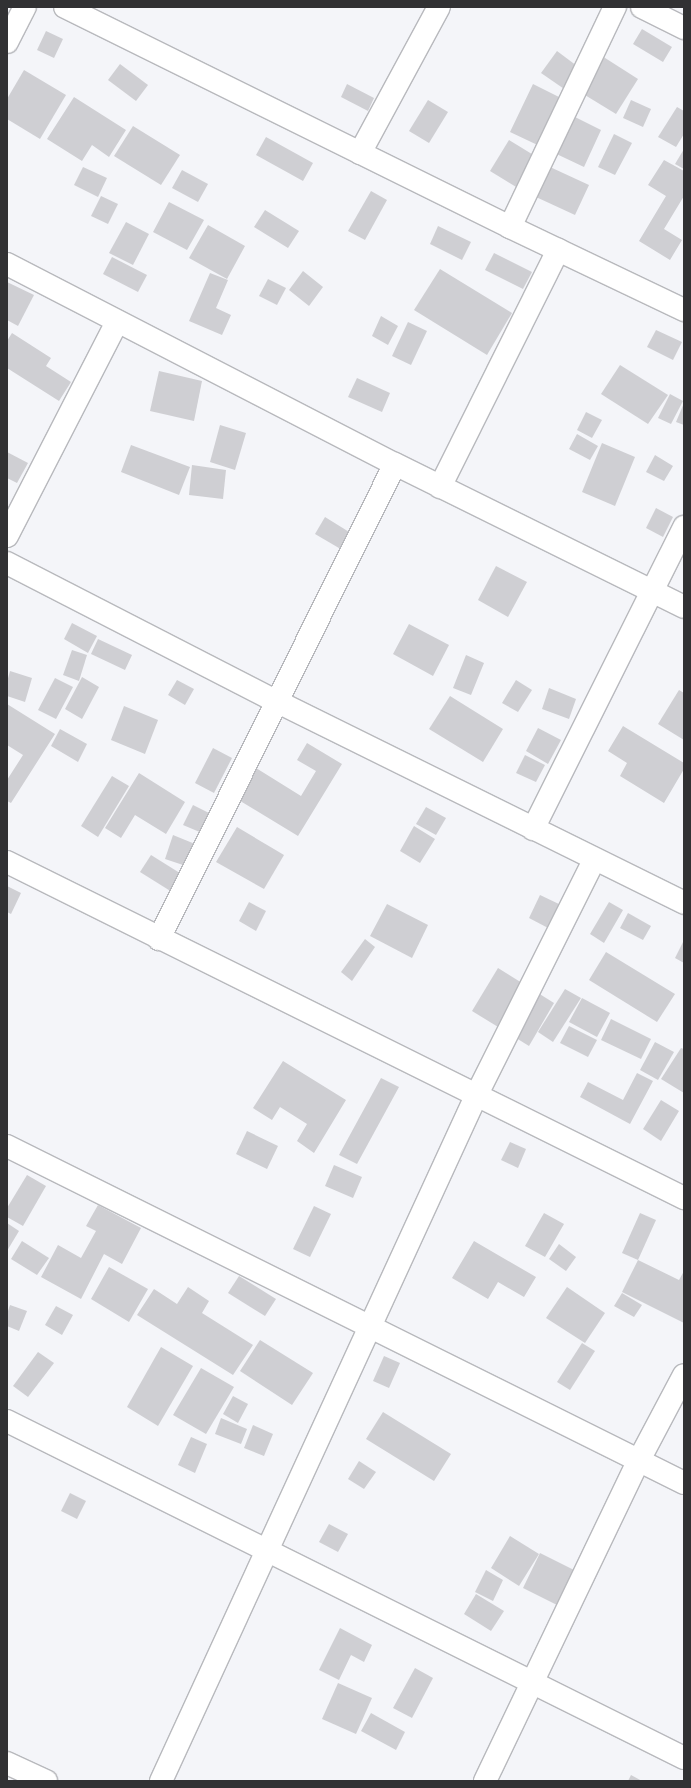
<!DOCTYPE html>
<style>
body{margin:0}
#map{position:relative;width:691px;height:1788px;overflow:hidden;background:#f4f5f9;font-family:"Archivo Narrow",sans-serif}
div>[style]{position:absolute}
.building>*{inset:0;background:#cfcfd3}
.roads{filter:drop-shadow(1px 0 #b8b9bd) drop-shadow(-1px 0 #b8b9bd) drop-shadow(0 1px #b8b9bd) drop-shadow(0 -1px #b8b9bd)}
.street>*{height:22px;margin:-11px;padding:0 11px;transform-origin:11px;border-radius:11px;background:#fff}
span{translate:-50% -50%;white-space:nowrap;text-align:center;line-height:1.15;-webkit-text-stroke:3.5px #f4f5f9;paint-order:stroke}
.frame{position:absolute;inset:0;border:8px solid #313133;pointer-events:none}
</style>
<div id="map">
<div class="building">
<i style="clip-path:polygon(642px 29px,672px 47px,663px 62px,633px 44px)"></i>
<i style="clip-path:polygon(46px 31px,63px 39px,54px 58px,37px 50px)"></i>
<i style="clip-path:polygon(557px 51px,585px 72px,570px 93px,541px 73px)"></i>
<i style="clip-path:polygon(602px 56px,638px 79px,616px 114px,580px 92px)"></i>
<i style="clip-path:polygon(120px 64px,148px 85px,136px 101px,108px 80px)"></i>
<i style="clip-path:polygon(24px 70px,66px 95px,40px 139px,7px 119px,7px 99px)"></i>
<i style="clip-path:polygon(347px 84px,374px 98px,368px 111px,341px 97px)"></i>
<i style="clip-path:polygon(533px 84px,561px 98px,557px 108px,601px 130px,584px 167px,510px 132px)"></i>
<i style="clip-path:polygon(74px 97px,126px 130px,109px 157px,92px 145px,82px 161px,47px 139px)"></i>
<i style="clip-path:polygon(428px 100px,448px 112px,429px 143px,409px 131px)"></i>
<i style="clip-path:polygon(631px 100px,651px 109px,643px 127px,623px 118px)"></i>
<i style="clip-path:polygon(677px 107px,684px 111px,684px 134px,676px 147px,658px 137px)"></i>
<i style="clip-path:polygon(133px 126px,180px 155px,161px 185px,114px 156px)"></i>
<i style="clip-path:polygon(614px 134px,632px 143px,615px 175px,598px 167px)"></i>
<i style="clip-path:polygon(266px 137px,313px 163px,303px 181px,256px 155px)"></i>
<i style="clip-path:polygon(509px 140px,540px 159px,521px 190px,490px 171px)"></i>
<i style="clip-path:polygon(684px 149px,684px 169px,675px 164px)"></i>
<i style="clip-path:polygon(664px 160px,684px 171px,684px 196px,664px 229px,682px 240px,670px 260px,639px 241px,666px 196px,648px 185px)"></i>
<i style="clip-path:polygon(83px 167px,107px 178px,98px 197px,74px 185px)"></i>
<i style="clip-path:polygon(550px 167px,589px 185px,575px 215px,536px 197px)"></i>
<i style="clip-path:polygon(182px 170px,208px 184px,198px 202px,172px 188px)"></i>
<i style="clip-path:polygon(371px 191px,387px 200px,365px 240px,348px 231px)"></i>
<i style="clip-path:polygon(101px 196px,118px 204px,108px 224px,91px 216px)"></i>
<i style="clip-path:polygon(169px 202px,204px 220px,187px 250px,153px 232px)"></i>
<i style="clip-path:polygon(265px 210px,299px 231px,288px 248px,254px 227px)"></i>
<i style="clip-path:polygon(126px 222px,149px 234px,133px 265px,109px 253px)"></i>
<i style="clip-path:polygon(208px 225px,245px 246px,227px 279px,189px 258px)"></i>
<i style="clip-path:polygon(438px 226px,471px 242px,462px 260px,430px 244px)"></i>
<i style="clip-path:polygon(494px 253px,532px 272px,523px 289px,485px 270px)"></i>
<i style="clip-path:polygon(112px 257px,147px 275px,138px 292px,103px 274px)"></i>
<i style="clip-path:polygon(440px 269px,512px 313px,487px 355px,414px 310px)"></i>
<i style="clip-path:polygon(303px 271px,323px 287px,309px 306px,289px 290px)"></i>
<i style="clip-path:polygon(210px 273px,228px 280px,216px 308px,231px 315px,222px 335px,189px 321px)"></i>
<i style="clip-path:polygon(268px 279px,286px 288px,277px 305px,259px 296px)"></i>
<i style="clip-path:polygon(7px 282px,34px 295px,18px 326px,7px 320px)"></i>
<i style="clip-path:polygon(381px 316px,398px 326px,388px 345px,372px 336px)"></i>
<i style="clip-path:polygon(408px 322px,427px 331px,411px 365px,392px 356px)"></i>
<i style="clip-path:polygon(656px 330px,682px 342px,673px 360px,647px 347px)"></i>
<i style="clip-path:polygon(12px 333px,51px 358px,46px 366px,71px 382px,59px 401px,7px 368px,7px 341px)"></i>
<i style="clip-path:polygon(620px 365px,668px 395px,648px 424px,601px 394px)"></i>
<i style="clip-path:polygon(159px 371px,202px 381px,194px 421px,150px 411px)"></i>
<i style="clip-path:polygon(357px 378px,390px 393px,382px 412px,348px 397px)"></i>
<i style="clip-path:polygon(670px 394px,683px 401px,671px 424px,658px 418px)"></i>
<i style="clip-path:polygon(684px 403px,684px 425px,676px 422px)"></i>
<i style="clip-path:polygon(586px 412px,602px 420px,592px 438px,577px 430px)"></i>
<i style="clip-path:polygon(220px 425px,246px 433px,235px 470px,210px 462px)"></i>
<i style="clip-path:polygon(577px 434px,598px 446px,590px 460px,569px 449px)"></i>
<i style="clip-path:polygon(602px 443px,635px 457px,615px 506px,582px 492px)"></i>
<i style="clip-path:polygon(131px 445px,190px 467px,179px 495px,121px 472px)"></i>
<i style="clip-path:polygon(7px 452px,28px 463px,17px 483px,7px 478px)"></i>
<i style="clip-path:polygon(655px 455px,673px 466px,664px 481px,646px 472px)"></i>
<i style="clip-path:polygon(192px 465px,226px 470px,223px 499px,189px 495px)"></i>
<i style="clip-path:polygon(656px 508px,673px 517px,663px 537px,646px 528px)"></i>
<i style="clip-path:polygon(325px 517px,354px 535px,344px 551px,315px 534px)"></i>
<i style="clip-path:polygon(496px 566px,527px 582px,508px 617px,478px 600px)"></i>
<i style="clip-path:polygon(72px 623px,97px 636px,88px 653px,64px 639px)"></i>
<i style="clip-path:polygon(409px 624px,449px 645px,433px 676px,393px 654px)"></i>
<i style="clip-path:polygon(98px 639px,132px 655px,125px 670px,91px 654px)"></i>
<i style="clip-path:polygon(72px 650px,87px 655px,79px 681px,63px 675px)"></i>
<i style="clip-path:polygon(466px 655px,484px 663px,471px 695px,453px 688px)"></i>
<i style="clip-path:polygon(10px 671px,32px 678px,25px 702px,7px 696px,7px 682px)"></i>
<i style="clip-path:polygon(82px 677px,99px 687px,82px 719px,65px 709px)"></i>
<i style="clip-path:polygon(55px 678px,73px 687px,56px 719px,38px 710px)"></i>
<i style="clip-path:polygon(177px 680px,194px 689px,185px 705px,168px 695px)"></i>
<i style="clip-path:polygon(516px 680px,532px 690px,518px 712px,502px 703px)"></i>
<i style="clip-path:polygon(549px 688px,576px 699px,569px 719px,542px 709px)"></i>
<i style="clip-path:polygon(679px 690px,684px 693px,684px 740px,658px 724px)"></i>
<i style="clip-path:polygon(450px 696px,503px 729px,483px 762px,429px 729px)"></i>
<i style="clip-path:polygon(7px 704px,55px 734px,11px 803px,7px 801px,7px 780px,23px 755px,7px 745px)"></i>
<i style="clip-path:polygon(124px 706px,158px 720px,145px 754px,111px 740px)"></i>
<i style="clip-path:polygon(623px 726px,684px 763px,684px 769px,664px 803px,620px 776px,627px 763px,608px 751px)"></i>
<i style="clip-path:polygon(538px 728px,561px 740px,548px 764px,526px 751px)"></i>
<i style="clip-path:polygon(60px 729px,87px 744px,78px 762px,51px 746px)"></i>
<i style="clip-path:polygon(307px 743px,342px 764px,298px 836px,232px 796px,251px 765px,301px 796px,316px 771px,297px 760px)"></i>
<i style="clip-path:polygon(213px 748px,232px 758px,214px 793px,195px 783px)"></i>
<i style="clip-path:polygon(525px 755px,545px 765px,536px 782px,516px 773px)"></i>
<i style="clip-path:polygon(139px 773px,185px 802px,166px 834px,135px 815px,121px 838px,105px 828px)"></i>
<i style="clip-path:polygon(112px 776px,129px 786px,98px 837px,81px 826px)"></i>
<i style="clip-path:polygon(193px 805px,211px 814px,202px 833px,183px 825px)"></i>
<i style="clip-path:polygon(426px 807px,446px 818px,436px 835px,416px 824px)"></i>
<i style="clip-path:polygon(414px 826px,435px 839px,420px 863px,400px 851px)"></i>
<i style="clip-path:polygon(237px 827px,284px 855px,264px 889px,216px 862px)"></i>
<i style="clip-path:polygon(173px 835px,195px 844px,186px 866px,165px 859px)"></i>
<i style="clip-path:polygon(151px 855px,183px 875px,172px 892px,140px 872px)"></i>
<i style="clip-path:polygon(7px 886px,21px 893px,11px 914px,7px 912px)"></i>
<i style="clip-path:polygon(540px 895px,561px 905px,550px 929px,529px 918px)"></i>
<i style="clip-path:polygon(249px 902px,266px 911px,256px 931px,239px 921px)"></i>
<i style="clip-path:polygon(609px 902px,623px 910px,604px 943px,590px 934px)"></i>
<i style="clip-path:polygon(387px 904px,428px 925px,412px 958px,370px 936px)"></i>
<i style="clip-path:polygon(628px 913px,651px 926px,643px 940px,620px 928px)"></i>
<i style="clip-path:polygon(365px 939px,375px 947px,352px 981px,341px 972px)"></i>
<i style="clip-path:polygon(684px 940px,684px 963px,675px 958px)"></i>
<i style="clip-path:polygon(606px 952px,675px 994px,657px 1022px,589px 980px)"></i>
<i style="clip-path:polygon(498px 968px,554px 1003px,529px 1046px,472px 1011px)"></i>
<i style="clip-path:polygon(565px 989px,581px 998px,553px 1042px,538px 1032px)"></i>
<i style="clip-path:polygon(582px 998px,610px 1013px,597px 1037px,569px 1022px)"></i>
<i style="clip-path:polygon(611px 1019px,651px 1039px,641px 1059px,601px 1040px)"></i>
<i style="clip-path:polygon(569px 1026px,597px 1040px,588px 1057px,560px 1043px)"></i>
<i style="clip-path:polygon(655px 1042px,674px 1052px,658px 1080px,640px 1070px)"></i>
<i style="clip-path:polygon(681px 1048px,684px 1049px,684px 1093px,661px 1079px)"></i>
<i style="clip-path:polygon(283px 1061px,346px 1100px,314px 1153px,297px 1141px,307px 1124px,280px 1107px,272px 1120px,253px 1108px)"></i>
<i style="clip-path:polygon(637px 1073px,653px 1081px,630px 1124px,580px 1097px,588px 1082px,623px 1100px)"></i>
<i style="clip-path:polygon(381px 1078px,399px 1087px,357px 1164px,339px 1155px)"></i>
<i style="clip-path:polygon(661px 1100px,679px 1111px,661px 1141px,643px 1129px)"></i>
<i style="clip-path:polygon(247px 1131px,278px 1146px,267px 1169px,236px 1154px)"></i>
<i style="clip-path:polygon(510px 1142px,526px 1149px,518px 1168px,501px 1160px)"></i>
<i style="clip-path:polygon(334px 1165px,362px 1177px,353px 1198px,325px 1186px)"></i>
<i style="clip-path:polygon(27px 1175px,46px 1186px,23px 1226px,7px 1217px,7px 1208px)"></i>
<i style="clip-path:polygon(98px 1205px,141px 1228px,122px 1264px,104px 1254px,81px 1299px,41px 1277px,58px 1245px,81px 1258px,96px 1231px,86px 1226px)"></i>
<i style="clip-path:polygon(314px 1206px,331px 1214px,310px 1257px,293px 1249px)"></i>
<i style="clip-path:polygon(544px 1213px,564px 1224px,545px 1257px,525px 1246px)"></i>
<i style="clip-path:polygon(640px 1213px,656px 1220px,638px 1260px,622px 1253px)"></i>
<i style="clip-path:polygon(7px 1223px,19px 1231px,7px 1251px)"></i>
<i style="clip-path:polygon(22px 1241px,49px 1258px,37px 1275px,11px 1259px)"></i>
<i style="clip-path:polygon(474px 1241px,536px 1277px,524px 1297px,498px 1282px,488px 1299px,452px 1278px)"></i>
<i style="clip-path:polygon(559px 1244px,576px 1257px,566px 1271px,549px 1259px)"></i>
<i style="clip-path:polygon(638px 1260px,679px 1280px,684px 1271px,684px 1323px,622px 1292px)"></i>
<i style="clip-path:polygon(109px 1267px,148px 1289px,129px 1322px,91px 1299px)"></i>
<i style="clip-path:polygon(239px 1276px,276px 1299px,265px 1316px,228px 1293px)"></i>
<i style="clip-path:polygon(188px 1287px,209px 1301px,202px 1313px,253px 1345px,233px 1375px,137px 1315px,154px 1289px,177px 1304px)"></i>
<i style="clip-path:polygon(567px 1287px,605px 1313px,585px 1343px,546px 1318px)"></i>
<i style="clip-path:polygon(622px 1293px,642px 1305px,634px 1317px,614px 1306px)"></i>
<i style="clip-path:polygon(10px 1305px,27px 1311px,19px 1331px,7px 1326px,7px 1314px)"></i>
<i style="clip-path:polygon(56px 1306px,73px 1315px,62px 1335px,45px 1325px)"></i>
<i style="clip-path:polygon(260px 1340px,313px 1373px,292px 1405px,240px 1371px)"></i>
<i style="clip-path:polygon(582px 1343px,595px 1351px,570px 1390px,557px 1382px)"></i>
<i style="clip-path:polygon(161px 1347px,193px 1366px,158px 1426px,127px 1407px)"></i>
<i style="clip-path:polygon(38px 1352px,54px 1363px,28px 1397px,13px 1386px)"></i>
<i style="clip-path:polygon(384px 1356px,400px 1363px,389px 1388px,373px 1381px)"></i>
<i style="clip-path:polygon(201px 1368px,234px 1387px,206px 1434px,173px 1415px)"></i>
<i style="clip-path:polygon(233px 1396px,248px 1404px,238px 1423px,223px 1414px)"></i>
<i style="clip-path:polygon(383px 1412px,451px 1454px,434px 1481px,366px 1439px)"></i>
<i style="clip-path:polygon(221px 1418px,247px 1429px,241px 1444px,215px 1434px)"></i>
<i style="clip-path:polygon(253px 1425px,273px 1434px,264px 1456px,244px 1448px)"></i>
<i style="clip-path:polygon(191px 1437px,207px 1444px,195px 1473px,178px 1465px)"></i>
<i style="clip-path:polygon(359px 1461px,376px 1472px,364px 1489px,348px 1479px)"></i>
<i style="clip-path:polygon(70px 1493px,86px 1501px,77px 1519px,61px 1511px)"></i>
<i style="clip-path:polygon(329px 1524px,348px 1534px,338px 1552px,319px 1542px)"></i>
<i style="clip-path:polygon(510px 1536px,539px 1554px,519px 1586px,491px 1568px)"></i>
<i style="clip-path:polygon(540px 1553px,576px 1571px,559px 1606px,523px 1588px)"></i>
<i style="clip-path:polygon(486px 1570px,503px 1580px,493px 1601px,475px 1592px)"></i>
<i style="clip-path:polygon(476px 1594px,504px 1611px,491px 1631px,464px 1614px)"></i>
<i style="clip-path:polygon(340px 1628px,372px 1645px,364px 1662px,351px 1655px,339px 1680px,319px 1670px)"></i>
<i style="clip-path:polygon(415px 1668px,433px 1678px,412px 1718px,393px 1708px)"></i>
<i style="clip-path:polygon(338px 1683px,372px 1698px,356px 1734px,322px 1719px)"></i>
<i style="clip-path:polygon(371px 1713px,405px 1732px,396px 1750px,361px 1731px)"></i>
<i style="clip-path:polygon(631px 1775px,642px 1781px,628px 1781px)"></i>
</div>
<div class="roads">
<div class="street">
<i style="left:65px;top:7px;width:496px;rotate:26.3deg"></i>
<i style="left:510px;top:227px;width:193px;rotate:25.5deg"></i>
<i style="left:642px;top:7px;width:47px;rotate:26.6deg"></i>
<i style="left:7px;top:42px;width:39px;rotate:-63deg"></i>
<i style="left:360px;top:153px;width:166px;rotate:-61.6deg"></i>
<i style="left:510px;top:227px;width:244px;rotate:-64.5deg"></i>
<i style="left:7px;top:264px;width:437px;rotate:27.3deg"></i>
<i style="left:395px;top:464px;width:322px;rotate:26.3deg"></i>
<i style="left:440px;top:487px;width:265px;rotate:-63.5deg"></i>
<i style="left:7px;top:536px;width:241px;rotate:-62.8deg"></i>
<i style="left:7px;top:563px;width:305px;rotate:27.2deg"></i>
<i style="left:278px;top:702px;width:453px;rotate:26.3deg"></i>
<i style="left:533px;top:829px;width:338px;rotate:-63.4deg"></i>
<i style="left:7px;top:862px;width:756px;rotate:26.4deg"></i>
<i style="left:159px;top:939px;width:530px;rotate:-63.58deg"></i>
<i style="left:7px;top:1146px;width:756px;rotate:26.46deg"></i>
<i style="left:7px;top:1421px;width:756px;rotate:26.46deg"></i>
<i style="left:7px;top:1763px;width:43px;rotate:24.8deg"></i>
<i style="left:161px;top:1781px;width:754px;rotate:-65.3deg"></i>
<i style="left:476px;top:1096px;width:264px;rotate:-63.4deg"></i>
<i style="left:485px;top:1781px;width:356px;rotate:-64.4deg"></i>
<i style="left:639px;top:1460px;width:96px;rotate:-62.1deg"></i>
</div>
</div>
<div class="frame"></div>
</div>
